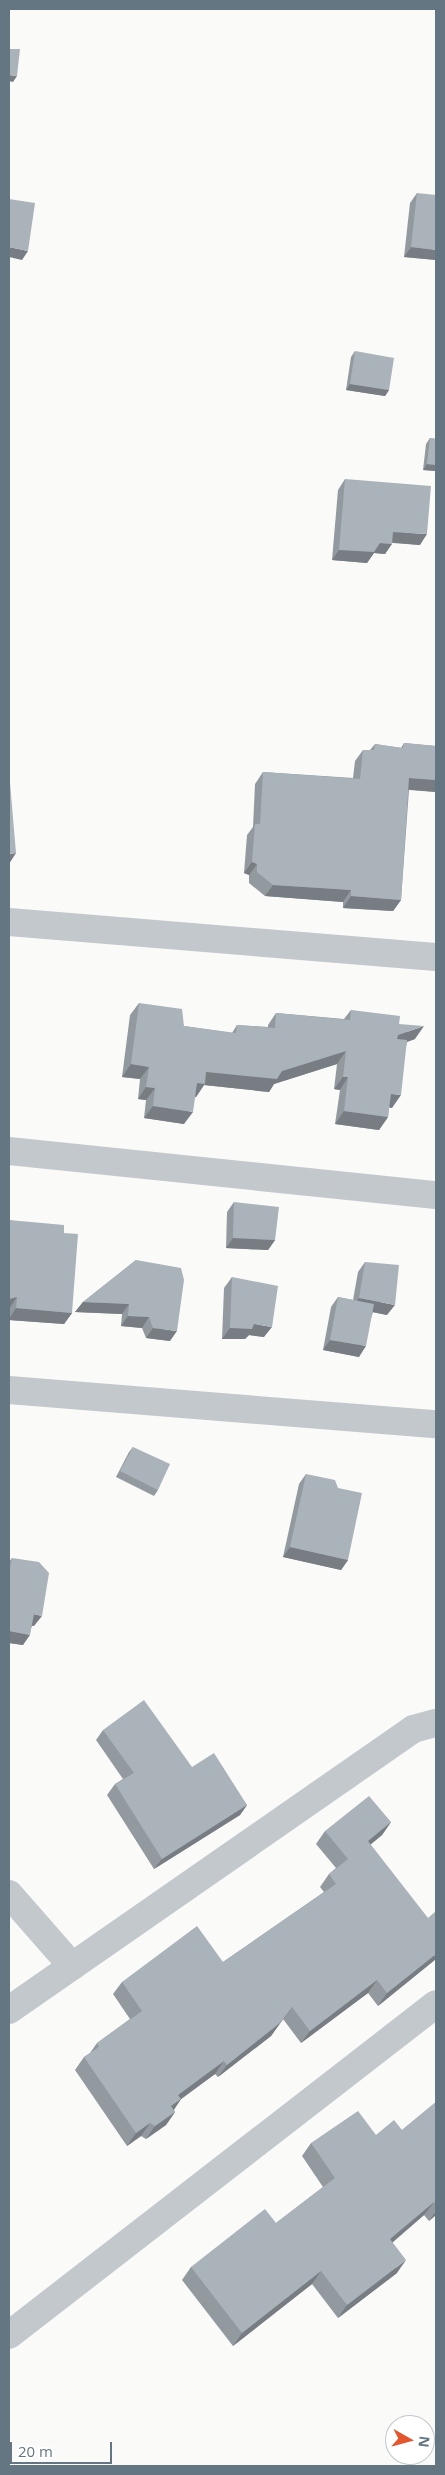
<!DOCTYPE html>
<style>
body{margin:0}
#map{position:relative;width:445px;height:2475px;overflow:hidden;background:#fafaf8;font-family:"Open Sans",sans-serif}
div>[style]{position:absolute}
.street>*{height:28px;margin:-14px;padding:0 14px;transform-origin:14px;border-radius:14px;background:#c3c8cc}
.wall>*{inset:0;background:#929a9f}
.shaded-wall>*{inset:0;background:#777d82}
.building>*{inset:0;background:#aab3b9}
span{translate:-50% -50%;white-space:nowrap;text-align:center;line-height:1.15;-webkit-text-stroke:5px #fff;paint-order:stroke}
.frame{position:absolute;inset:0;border:10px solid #657683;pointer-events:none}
.north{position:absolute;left:385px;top:2415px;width:50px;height:50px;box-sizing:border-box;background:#fff;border:1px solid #c1c8cd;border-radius:50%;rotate:97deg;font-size:14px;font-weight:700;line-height:20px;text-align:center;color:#657683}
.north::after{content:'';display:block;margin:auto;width:18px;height:22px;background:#e4572e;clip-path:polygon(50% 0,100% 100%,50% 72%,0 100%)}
.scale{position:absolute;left:10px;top:2442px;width:102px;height:22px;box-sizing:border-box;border:2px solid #657683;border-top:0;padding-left:6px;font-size:15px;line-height:18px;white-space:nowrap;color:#657683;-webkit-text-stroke:4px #fff;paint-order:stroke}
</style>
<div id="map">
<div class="street">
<i style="left:9px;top:922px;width:428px;rotate:4.7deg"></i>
<i style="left:9px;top:1151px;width:429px;rotate:5.9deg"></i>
<i style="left:9px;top:1390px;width:428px;rotate:4.6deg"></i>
<i style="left:9px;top:1894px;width:96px;rotate:48.8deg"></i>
<i style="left:9px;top:2010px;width:492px;rotate:-34.8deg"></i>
<i style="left:413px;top:1729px;width:24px;rotate:-15deg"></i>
<i style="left:9px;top:2335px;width:540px;rotate:-37.78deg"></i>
</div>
<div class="wall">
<i style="clip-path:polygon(417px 193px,436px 260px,404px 257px,410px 203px)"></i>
<i style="clip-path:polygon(355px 351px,389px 390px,385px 396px,346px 390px,351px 357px)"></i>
<i style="clip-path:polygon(430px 438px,436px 439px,436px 471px,423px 470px,426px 444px)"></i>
<i style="clip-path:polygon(345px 479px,420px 545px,392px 543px,385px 554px,374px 553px,367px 563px,332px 560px,338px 490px)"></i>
<i style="clip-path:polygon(404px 743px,436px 746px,436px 792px,409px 790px,401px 900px,393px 911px,343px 908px,343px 902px,265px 896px,249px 883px,249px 875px,244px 873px,247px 835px,253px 827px,255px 784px,263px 772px,353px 778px,355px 761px,363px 750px,370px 750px,375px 744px,401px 748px)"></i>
<i style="clip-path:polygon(139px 1003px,184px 1026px,232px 1033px,237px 1025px,268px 1027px,268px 1025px,276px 1013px,344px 1019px,351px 1010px,399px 1024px,415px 1039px,407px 1042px,392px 1108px,389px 1107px,388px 1117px,379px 1130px,335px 1124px,340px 1090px,334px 1089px,337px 1064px,274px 1084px,269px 1092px,204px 1085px,196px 1097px,195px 1097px,184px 1124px,144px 1118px,146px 1100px,138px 1099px,140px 1079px,122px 1077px,130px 1015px)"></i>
<i style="clip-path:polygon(234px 1202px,275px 1240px,268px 1250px,226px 1248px,227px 1212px)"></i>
<i style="clip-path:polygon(9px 1220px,64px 1233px,72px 1313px,64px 1324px,9px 1320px)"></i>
<i style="clip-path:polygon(136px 1260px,170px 1341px,146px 1338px,142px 1328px,121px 1326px,122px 1314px,75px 1312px,83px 1302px)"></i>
<i style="clip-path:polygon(365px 1262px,387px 1315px,373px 1312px,359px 1357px,323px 1350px,331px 1307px,338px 1297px,353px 1300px,358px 1272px)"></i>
<i style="clip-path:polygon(232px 1277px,264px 1337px,249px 1335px,245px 1339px,222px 1339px,224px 1288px)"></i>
<i style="clip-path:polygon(133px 1447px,158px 1490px,154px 1496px,116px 1477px,129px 1452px)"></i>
<i style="clip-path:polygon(306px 1474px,348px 1560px,341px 1570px,283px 1557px,299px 1484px)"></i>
<i style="clip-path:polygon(12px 1558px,34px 1626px,32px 1626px,23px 1645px,9px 1643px,9px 1562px)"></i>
<i style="clip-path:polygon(103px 1730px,192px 1767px,247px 1805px,240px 1815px,154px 1869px,107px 1795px,115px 1784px,123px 1779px,96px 1740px)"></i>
<i style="clip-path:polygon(391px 1822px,382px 1835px,370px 1845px,436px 1959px,378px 2006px,368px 1993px,301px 2043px,283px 2019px,271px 2036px,218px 2077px,215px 2074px,181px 2099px,174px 2110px,175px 2112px,166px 2125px,146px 2139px,141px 2136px,127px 2146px,75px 2070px,84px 2057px,90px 2053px,97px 2043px,130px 2019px,113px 1994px,122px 1982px,223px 1962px,324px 1892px,320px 1887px,329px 1874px,336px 1868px,316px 1844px,325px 1831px)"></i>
<i style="clip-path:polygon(436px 2102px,436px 2215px,429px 2221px,424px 2215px,392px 2243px,397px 2273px,338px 2318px,312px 2284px,233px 2346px,182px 2280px,191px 2267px,276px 2223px,323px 2187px,302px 2156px,311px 2143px,376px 2135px,402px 2130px)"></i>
</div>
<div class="shaded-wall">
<i style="clip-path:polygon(9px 75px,17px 76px,13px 82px,9px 81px)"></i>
<i style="clip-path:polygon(9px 247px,28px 251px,22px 260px,9px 257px)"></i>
<i style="clip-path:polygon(411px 247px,436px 250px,436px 260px,404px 257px)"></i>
<i style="clip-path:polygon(350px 384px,389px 390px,385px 396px,346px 390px)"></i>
<i style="clip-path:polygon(427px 464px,436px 465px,436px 471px,423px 470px)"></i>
<i style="clip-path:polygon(393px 532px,427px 534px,420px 545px,386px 542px)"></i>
<i style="clip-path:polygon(380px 543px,392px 544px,385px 554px,374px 553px,367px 563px,332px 560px,339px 550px)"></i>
<i style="clip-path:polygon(409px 778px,436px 780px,436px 792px,402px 789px)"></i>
<i style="clip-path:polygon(16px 853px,9px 864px,9px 854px)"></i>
<i style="clip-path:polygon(252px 862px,257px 864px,249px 875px,244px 873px)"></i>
<i style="clip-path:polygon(273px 885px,351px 890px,343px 902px,265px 896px)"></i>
<i style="clip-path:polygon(351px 896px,401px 900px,393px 911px,343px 908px)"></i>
<i style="clip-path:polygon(424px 1026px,415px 1039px,389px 1048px,398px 1035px)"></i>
<i style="clip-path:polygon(346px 1051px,337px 1064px,274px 1084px,269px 1092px,204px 1085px,196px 1097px,188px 1096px,206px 1072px,282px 1071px)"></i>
<i style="clip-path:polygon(131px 1064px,149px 1067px,140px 1079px,122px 1077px)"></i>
<i style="clip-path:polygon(343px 1077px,348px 1077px,340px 1090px,334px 1089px)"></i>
<i style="clip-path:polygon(146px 1087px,155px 1088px,146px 1100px,138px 1099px)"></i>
<i style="clip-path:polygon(391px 1094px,401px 1095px,392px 1108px,382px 1106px)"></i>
<i style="clip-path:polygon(153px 1106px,193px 1112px,184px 1124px,144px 1118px)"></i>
<i style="clip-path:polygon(344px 1111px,388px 1117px,379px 1130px,335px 1124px)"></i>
<i style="clip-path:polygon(233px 1238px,275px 1240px,268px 1250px,226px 1248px)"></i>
<i style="clip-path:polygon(17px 1297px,9px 1309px,9px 1299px)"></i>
<i style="clip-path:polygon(359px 1298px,395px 1305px,387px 1315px,352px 1308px)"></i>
<i style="clip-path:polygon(83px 1302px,129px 1304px,122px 1314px,75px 1312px)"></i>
<i style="clip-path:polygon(16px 1308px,72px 1313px,64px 1324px,9px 1320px,9px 1319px)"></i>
<i style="clip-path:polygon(128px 1316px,149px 1317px,142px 1328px,121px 1326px)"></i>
<i style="clip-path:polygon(254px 1324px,272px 1327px,264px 1337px,249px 1335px,245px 1339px,222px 1339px,230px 1328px)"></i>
<i style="clip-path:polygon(153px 1328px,177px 1331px,170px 1341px,146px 1338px)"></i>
<i style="clip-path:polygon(330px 1340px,366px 1346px,359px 1357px,323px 1350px)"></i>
<i style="clip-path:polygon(290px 1547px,348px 1560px,341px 1570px,283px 1557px)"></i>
<i style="clip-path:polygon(34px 1614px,42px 1616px,34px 1626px,27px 1625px)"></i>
<i style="clip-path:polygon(9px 1631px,30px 1635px,23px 1645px,9px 1643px)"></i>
<i style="clip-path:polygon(247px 1805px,240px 1815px,154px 1869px,162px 1859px)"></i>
<i style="clip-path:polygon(391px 1822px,382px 1835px,359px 1854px,368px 1841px)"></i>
<i style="clip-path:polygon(436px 1954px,436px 1959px,378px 2006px,387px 1993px)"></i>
<i style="clip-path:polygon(377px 1980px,368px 1993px,301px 2043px,310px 2031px)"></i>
<i style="clip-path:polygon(292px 2007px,271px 2036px,218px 2077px,227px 2065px)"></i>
<i style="clip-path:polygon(224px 2061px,215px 2074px,173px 2105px,181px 2099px,172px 2112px,162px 2119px,178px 2095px)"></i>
<i style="clip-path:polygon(175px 2112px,166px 2125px,146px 2139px,155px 2126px)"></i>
<i style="clip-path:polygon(150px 2123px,141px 2136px,127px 2146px,136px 2133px)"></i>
<i style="clip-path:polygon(434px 2202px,424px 2215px,381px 2252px,390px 2239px)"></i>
<i style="clip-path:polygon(436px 2211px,436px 2215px,429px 2221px)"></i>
<i style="clip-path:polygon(406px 2260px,397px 2273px,338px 2318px,347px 2305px)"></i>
<i style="clip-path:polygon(321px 2271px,312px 2284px,233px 2346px,242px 2333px)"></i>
</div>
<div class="building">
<i style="clip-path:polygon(9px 49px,20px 49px,17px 76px,9px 75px)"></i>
<i style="clip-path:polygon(417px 193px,436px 195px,436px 250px,411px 247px)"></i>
<i style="clip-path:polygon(9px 199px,35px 203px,28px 251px,9px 247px)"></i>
<i style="clip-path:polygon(355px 351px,394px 358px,389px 390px,350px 384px)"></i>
<i style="clip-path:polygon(430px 438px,436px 439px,436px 465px,427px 464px)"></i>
<i style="clip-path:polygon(345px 479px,431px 486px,427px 534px,393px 532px,392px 544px,380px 543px,374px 552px,339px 550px)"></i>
<i style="clip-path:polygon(404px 743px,436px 746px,436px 780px,409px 778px,401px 900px,351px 896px,351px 890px,273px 885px,257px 872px,257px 864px,252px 862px,255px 824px,260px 824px,263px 772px,360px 779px,363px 750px,374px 750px,375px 744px,403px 748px)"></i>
<i style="clip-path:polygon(9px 771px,16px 853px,9px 854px)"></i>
<i style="clip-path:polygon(139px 1003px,182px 1009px,184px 1026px,236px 1033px,237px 1025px,275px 1028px,276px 1013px,350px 1020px,351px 1010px,400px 1016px,399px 1024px,424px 1026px,398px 1035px,397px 1039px,407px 1040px,401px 1095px,391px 1094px,388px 1117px,344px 1111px,348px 1077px,343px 1077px,346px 1051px,282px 1071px,277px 1079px,206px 1072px,205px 1084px,197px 1083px,193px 1112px,153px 1106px,155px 1088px,146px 1087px,149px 1067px,131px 1064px)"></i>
<i style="clip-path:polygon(234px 1202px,279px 1207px,275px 1240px,233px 1238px)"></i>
<i style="clip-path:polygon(9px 1220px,64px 1225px,64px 1233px,78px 1234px,72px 1313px,16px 1308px,17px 1297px,9px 1299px)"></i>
<i style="clip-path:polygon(136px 1260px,181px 1268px,184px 1280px,177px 1331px,153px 1328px,149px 1317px,128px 1316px,129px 1304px,83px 1302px)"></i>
<i style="clip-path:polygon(365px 1262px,399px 1265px,395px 1305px,359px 1298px)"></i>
<i style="clip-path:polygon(232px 1277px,278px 1286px,272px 1327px,254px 1324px,252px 1329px,230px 1328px)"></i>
<i style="clip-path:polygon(338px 1297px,374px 1304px,366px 1346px,330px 1340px)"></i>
<i style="clip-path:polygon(133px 1447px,170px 1464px,158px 1490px,120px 1471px)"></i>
<i style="clip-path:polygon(306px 1474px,335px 1480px,338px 1488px,362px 1493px,348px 1560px,290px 1547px)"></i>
<i style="clip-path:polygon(12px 1558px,39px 1562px,49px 1573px,42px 1616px,34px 1614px,30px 1635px,9px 1631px,9px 1568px,10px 1568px)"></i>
<i style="clip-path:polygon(144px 1700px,192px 1767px,214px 1753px,247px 1805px,162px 1859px,115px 1784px,134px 1773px,103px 1730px)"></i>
<i style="clip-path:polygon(369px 1796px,391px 1822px,368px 1841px,428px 1918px,436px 1911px,436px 1954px,387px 1993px,377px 1980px,310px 2031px,292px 2007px,280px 2023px,227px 2065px,224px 2061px,178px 2095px,181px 2099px,171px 2106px,175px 2112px,155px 2126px,150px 2123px,136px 2133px,84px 2057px,99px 2047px,97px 2043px,142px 2011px,122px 1982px,197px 1926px,223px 1962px,336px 1884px,329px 1874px,348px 1859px,325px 1831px)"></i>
<i style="clip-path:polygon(436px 2102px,436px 2205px,434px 2202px,390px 2239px,406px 2260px,347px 2305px,321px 2271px,242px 2333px,191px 2267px,265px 2209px,276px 2223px,335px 2178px,311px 2143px,358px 2111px,376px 2135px,394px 2120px,402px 2130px)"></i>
</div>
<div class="frame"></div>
<div class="north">N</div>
<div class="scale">20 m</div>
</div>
